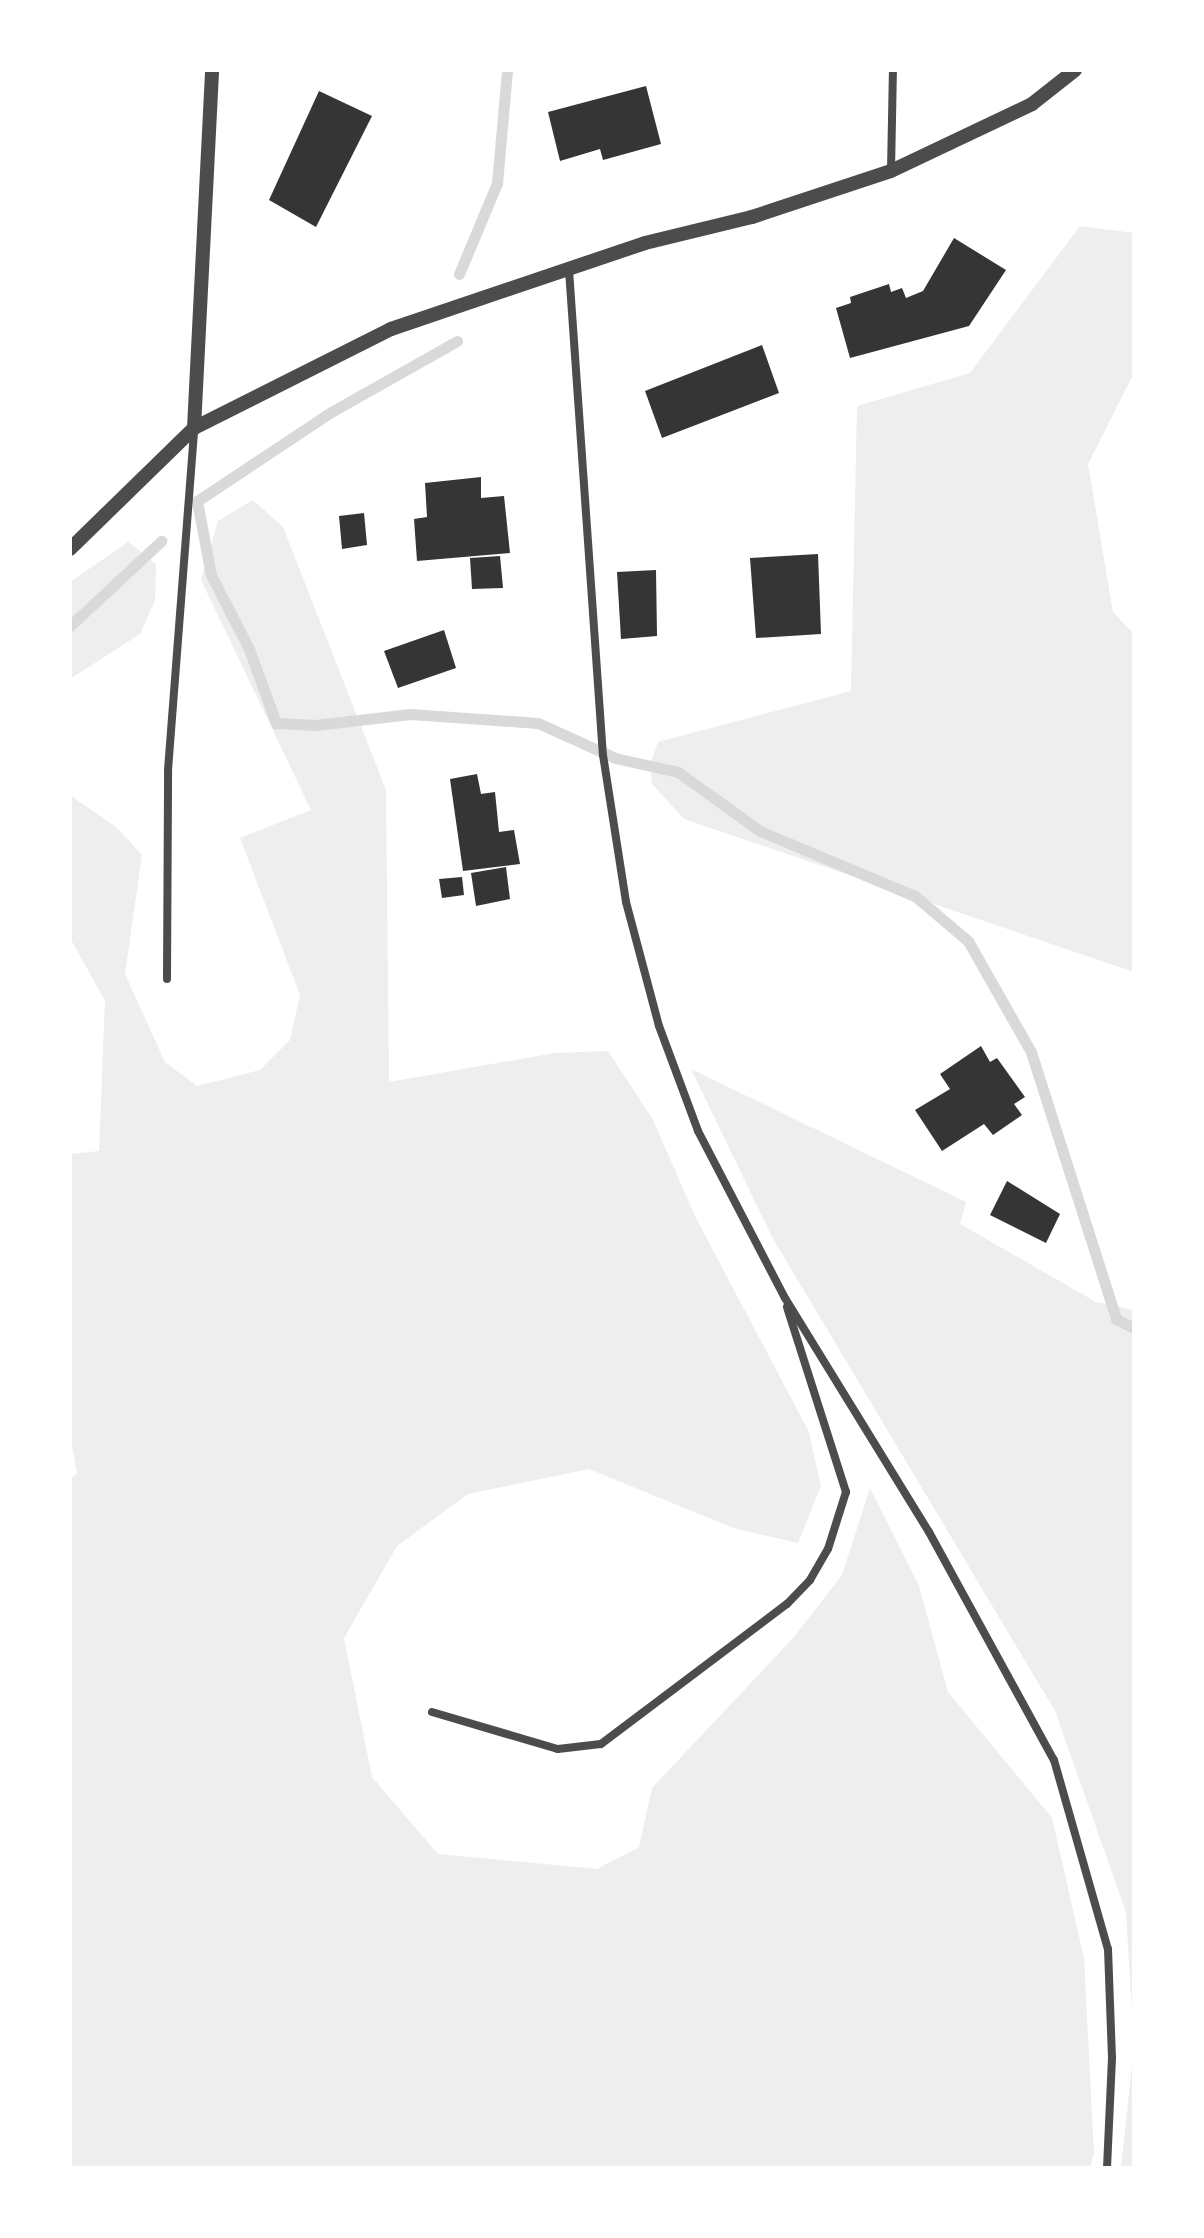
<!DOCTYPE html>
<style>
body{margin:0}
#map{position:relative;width:1204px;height:2238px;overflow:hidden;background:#fff;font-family:Arial,sans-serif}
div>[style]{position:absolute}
.green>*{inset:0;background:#eee}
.stream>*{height:11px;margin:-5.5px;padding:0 5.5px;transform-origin:5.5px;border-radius:5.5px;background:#d9d9d9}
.building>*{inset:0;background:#353535}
.minor>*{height:8px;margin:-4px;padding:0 4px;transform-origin:4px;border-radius:4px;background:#4c4c4c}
.tertiary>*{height:14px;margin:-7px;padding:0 7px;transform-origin:7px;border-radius:7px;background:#4c4c4c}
span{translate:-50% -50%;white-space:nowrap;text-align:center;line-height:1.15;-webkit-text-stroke:6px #fff;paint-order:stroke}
.frame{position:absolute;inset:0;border:72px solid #fff;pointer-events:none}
</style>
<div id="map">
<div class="green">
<i style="clip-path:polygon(1080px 226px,1134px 233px,1134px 373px,1088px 464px,1113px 612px,1134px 634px,1134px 972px,684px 819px,652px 784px,650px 765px,658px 742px,851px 691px,857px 406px,970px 373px)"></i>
<i style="clip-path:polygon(253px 500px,283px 527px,386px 790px,389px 1082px,555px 1053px,608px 1051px,652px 1118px,696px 1218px,809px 1432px,821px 1486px,798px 1543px,736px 1529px,589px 1469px,468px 1494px,397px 1546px,344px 1638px,372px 1777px,438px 1854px,597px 1869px,639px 1847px,652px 1788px,794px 1637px,842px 1575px,870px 1488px,919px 1586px,948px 1692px,1052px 1818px,1084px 1958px,1094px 2153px,1090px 2168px,70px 2168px,70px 1478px,77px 1474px,70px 1434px,70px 1154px,99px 1151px,105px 1001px,70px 938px,70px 795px,116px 827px,142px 855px,125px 974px,165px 1062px,197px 1086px,260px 1070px,290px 1040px,300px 995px,240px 838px,311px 810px,201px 580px,218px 521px)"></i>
<i style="clip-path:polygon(128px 542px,156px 564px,155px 601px,140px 634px,70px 679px,70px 582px)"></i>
<i style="clip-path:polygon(691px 1069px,966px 1202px,960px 1224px,1096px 1302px,1134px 1310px,1134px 2168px,1121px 2168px,1134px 2045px,1126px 1912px,1055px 1711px,772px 1237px)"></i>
</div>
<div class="stream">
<i style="left:459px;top:274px;width:99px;rotate:-67.3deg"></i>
<i style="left:497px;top:183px;width:113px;rotate:-84.9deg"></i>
<i style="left:457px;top:341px;width:145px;rotate:150.6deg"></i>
<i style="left:331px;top:412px;width:161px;rotate:146.4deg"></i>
<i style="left:197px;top:501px;width:75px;rotate:79.3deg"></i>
<i style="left:211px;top:575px;width:83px;rotate:62.8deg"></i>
<i style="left:249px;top:649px;width:79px;rotate:70deg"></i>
<i style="left:276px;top:723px;width:39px;rotate:3deg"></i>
<i style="left:315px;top:725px;width:96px;rotate:-6.6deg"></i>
<i style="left:410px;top:714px;width:128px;rotate:4deg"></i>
<i style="left:538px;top:723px;width:85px;rotate:24.4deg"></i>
<i style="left:615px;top:758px;width:65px;rotate:12.5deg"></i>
<i style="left:678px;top:772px;width:101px;rotate:35.7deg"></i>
<i style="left:760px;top:831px;width:168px;rotate:22.8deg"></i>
<i style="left:915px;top:896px;width:70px;rotate:40.3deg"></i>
<i style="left:968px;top:941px;width:128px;rotate:60.4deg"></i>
<i style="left:1031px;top:1052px;width:280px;rotate:72.3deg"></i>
<i style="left:1116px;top:1319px;width:20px;rotate:27deg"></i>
<i style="left:70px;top:626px;width:125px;rotate:-43deg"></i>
</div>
<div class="building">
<i style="clip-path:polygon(646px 86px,661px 144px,603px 160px,600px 149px,560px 161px,548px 112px)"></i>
<i style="clip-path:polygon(319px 91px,372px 116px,316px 227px,269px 200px)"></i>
<i style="clip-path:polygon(954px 238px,1006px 270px,969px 326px,850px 358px,836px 308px,851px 303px,850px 297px,889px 284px,891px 292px,902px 288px,906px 298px,923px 291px)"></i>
<i style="clip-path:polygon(762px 345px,779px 393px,662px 438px,645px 391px)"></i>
<i style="clip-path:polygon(481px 477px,481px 498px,504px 496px,510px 553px,417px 561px,414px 519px,427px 517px,425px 483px)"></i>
<i style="clip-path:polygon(364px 513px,367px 545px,342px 549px,339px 516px)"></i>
<i style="clip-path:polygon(818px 554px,821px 634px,756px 638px,750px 558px)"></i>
<i style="clip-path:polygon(500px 556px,503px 588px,472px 589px,470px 558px)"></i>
<i style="clip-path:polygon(656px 570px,657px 636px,621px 639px,617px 572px)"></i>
<i style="clip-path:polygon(444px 630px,456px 668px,398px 688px,384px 651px)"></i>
<i style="clip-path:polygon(477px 774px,481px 794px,495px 792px,499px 832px,514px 830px,520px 864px,463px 871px,450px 779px)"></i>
<i style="clip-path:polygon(506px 867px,510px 899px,476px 906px,471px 873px)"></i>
<i style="clip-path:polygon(462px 877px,464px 895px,442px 898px,439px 879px)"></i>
<i style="clip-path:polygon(981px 1046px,990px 1062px,997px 1058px,1025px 1097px,1014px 1104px,1022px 1115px,993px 1135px,984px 1124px,942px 1151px,915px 1110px,950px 1089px,940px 1074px)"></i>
<i style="clip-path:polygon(1007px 1181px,1060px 1214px,1046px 1243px,990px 1215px)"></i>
</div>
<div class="minor">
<i style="left:891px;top:171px;width:101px;rotate:-88.9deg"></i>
<i style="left:569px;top:270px;width:486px;rotate:86deg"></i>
<i style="left:603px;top:755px;width:149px;rotate:81.1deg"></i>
<i style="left:626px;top:902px;width:128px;rotate:75.1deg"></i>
<i style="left:659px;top:1026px;width:112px;rotate:69.6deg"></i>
<i style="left:698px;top:1131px;width:188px;rotate:62.5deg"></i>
<i style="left:785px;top:1298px;width:275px;rotate:58.4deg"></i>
<i style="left:929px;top:1532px;width:260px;rotate:61.3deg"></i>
<i style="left:1054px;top:1760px;width:197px;rotate:74.1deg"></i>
<i style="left:1108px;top:1949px;width:109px;rotate:87.9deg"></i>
<i style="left:1112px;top:2058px;width:110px;rotate:92.6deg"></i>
<i style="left:167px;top:979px;width:209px;rotate:-89.7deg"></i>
<i style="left:168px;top:770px;width:342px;rotate:-85.6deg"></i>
<i style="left:432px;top:1712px;width:131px;rotate:16.4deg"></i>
<i style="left:558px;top:1749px;width:43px;rotate:-6.6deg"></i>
<i style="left:601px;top:1744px;width:233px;rotate:-37deg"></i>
<i style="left:787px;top:1604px;width:33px;rotate:-46deg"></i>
<i style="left:810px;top:1580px;width:36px;rotate:-60deg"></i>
<i style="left:828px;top:1549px;width:60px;rotate:-72.5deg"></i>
<i style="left:846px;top:1492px;width:194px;rotate:-107.7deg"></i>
</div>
<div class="tertiary">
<i style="left:194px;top:428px;width:358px;rotate:-87.1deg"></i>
<i style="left:70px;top:549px;width:173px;rotate:-44.3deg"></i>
<i style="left:194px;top:428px;width:220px;rotate:-26.7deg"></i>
<i style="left:391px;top:329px;width:268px;rotate:-18.7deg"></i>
<i style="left:645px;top:243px;width:110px;rotate:-13.7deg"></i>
<i style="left:752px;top:217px;width:146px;rotate:-18.3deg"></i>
<i style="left:891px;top:171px;width:156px;rotate:-25.4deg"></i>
<i style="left:1032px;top:104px;width:55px;rotate:-38.3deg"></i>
</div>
<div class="frame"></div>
</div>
